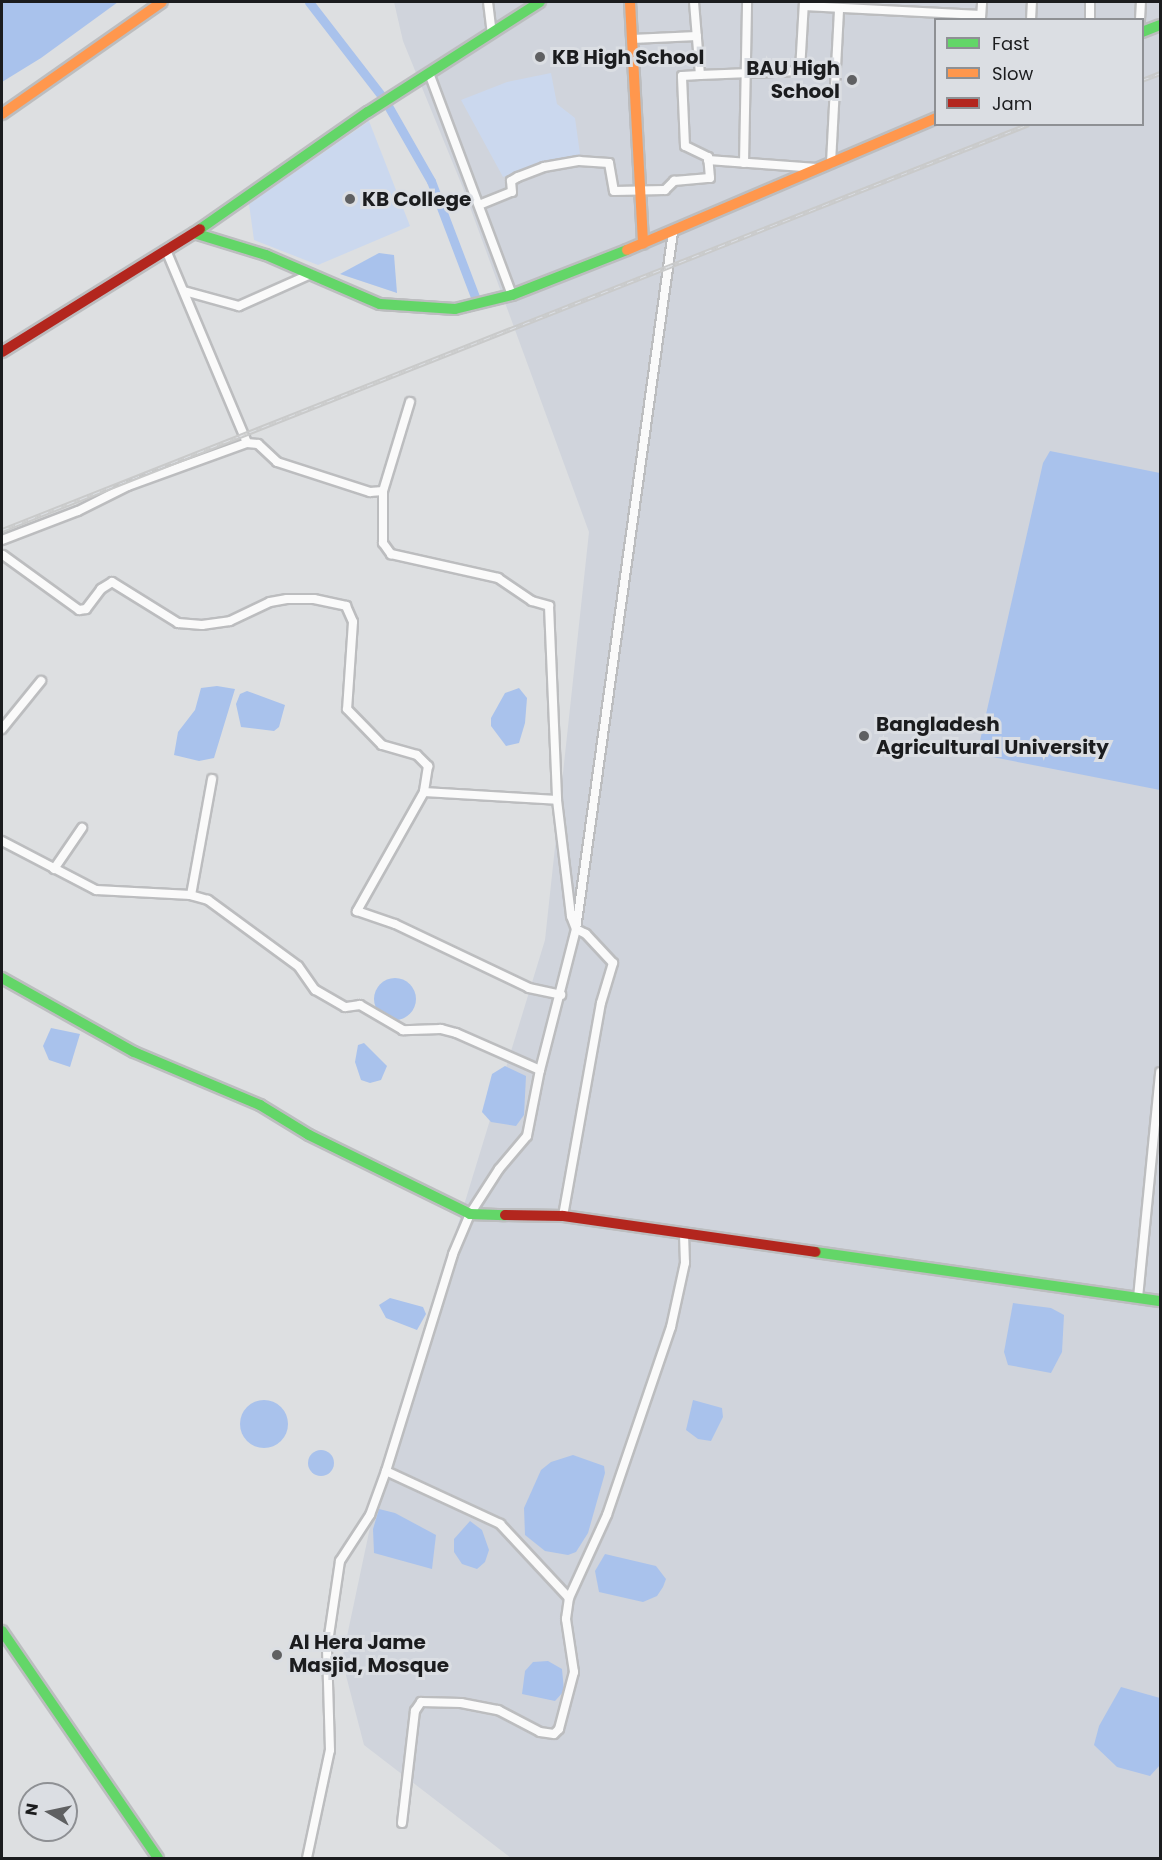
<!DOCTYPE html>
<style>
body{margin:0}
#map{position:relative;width:1162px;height:1860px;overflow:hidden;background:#dddfe1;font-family:Poppins,sans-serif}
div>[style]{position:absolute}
.built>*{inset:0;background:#d0d4dc}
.green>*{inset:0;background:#cbd8ee}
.water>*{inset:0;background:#a9c2ec}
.round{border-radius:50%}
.canal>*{height:9px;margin:-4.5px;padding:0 4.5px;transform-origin:4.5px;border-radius:4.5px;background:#a9c2ec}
.roads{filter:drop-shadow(2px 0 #bcbdbf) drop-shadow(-2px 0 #bcbdbf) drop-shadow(0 2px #bcbdbf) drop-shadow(0 -2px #bcbdbf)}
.street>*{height:8px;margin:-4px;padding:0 4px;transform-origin:4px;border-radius:4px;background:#fafafa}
.fast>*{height:10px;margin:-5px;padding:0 5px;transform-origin:5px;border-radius:5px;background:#63d668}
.slow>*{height:10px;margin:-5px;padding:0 5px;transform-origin:5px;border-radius:5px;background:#ff974d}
.jam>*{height:10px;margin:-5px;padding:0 5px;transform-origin:5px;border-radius:5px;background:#b3261e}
.rail>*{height:4.5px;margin-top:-2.25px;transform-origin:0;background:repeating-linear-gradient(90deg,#dbdee3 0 7px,#c9caca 0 14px);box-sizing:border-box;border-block:2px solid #c9caca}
.dots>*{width:16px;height:16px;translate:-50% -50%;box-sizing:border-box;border:3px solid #dbdee3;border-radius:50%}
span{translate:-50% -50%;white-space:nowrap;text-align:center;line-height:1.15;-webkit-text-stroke:6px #dbdee3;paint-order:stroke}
.poi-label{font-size:20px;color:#1b1c1e;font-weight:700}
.left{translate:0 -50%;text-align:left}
.right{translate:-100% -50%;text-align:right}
.frame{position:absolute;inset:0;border:3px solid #1b1c1e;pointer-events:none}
.legend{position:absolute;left:934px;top:18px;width:210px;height:108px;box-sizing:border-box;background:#dbdee3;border:2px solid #8e9094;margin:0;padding:8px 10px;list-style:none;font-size:18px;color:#1b1c1e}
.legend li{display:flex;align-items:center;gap:12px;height:30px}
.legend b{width:30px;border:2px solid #8e9094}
.north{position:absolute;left:18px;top:1782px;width:60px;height:60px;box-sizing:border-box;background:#dbdee3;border:2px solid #8e9094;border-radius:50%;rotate:279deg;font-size:16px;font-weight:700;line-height:24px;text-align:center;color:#1b1c1e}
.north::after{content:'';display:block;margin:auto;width:21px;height:27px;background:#5f6062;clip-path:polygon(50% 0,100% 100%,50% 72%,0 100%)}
</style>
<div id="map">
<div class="built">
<i style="clip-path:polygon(evenodd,394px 2px,1160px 2px,1160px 1858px,511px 1858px,364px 1745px,342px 1660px,380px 1480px,545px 940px,589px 532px,463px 188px,403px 41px,394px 2px,936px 20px,1142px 20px,1142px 124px,936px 124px,936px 20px)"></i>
</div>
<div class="green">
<i style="clip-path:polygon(551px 73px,557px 104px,575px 118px,580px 154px,577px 160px,554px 161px,503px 177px,461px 100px,507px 82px)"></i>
<i style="clip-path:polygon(369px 121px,410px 226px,318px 265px,254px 240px,249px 204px)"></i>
</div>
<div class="water">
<i style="clip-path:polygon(2px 2px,118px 2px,41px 58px,2px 82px)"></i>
<i style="clip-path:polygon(379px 253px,394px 255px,397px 293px,340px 274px)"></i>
<i style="clip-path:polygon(1050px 451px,1160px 473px,1160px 790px,977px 754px,1043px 463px)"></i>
<i style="clip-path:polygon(217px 686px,235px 689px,214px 758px,199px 761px,174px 755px,178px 732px,195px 710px,201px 688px)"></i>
<i style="clip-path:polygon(519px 688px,527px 698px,525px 723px,519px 743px,506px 746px,491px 726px,491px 718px,505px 693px)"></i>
<i style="clip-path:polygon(247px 691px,285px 705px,279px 727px,274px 731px,241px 727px,236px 704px,240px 694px)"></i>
<i class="round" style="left:374px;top:978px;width:42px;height:42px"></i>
<i style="clip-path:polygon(51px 1028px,80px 1034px,70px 1067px,49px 1060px,43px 1046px)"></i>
<i style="clip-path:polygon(364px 1043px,387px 1066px,381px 1080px,370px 1083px,361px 1080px,355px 1062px,358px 1045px)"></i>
<i style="clip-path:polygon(505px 1066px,526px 1076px,524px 1115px,516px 1126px,491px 1122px,482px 1112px,492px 1074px)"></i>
<i style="clip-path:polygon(390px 1298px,423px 1307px,426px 1314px,417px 1330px,386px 1318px,379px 1305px)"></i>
<i style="clip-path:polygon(1013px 1303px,1051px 1308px,1064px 1315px,1062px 1352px,1051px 1373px,1008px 1365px,1004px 1352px)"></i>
<i style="clip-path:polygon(693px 1400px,722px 1408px,723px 1417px,711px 1441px,698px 1439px,686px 1430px)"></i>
<i class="round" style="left:240px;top:1400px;width:48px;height:48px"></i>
<i class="round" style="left:308px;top:1450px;width:26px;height:26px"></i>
<i style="clip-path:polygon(573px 1455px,604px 1466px,605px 1473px,588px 1533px,576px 1552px,568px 1555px,545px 1551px,525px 1535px,524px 1508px,541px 1470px,551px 1462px)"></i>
<i style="clip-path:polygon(379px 1509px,395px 1513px,436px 1535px,432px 1569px,374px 1553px,373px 1529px)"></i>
<i style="clip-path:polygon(470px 1521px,482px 1530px,489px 1550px,485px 1562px,477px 1569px,462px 1564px,454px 1552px,454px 1539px)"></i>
<i style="clip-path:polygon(605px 1554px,656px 1566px,666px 1579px,663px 1587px,657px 1596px,643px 1602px,599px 1592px,595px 1571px)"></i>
<i style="clip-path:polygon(548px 1661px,562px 1669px,564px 1691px,555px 1701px,522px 1694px,525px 1671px,533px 1662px)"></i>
<i style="clip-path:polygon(1121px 1687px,1160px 1698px,1160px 1765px,1150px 1776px,1117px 1767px,1094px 1745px,1099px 1726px)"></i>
</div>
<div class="canal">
<i style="left:309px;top:2px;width:118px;rotate:52.3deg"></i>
<i style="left:387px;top:104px;width:89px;rotate:60.3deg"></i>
<i style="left:431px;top:181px;width:124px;rotate:69.2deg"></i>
</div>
<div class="roads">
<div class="street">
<i style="left:488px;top:2px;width:31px;rotate:83deg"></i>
<i style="left:694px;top:2px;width:73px;rotate:85.3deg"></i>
<i style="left:700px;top:75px;width:100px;rotate:-2.3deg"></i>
<i style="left:800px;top:71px;width:69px;rotate:-86.7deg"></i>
<i style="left:804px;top:6px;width:177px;rotate:2.9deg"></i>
<i style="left:981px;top:18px;width:16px;rotate:-86deg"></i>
<i style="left:1031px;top:20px;width:18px;rotate:-87deg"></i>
<i style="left:1090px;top:20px;width:18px;rotate:-90deg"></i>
<i style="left:1140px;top:20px;width:18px;rotate:-87deg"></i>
<i style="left:632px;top:39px;width:65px;rotate:-2.6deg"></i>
<i style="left:429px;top:73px;width:237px;rotate:69.5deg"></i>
<i style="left:708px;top:160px;width:109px;rotate:4.2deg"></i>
<i style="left:744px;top:163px;width:161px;rotate:-88.9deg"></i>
<i style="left:831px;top:163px;width:155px;rotate:-87deg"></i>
<i style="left:479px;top:205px;width:35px;rotate:-22deg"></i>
<i style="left:512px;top:192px;width:11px;rotate:-95deg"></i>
<i style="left:511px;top:181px;width:8px;rotate:-30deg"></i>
<i style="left:518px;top:177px;width:28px;rotate:-21deg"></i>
<i style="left:544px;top:167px;width:36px;rotate:-10deg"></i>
<i style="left:579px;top:161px;width:30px;rotate:4deg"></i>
<i style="left:609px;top:163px;width:28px;rotate:80deg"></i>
<i style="left:614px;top:191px;width:51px;rotate:-1.1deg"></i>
<i style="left:665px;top:190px;width:13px;rotate:-45deg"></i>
<i style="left:674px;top:181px;width:36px;rotate:-5deg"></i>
<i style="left:710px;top:178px;width:21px;rotate:-95deg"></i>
<i style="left:708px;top:157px;width:25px;rotate:-154deg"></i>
<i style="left:685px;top:146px;width:70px;rotate:-92.5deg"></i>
<i style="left:682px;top:76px;width:18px;rotate:-3deg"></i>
<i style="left:166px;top:250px;width:209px;rotate:67.2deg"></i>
<i style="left:184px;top:291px;width:57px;rotate:15.3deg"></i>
<i style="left:239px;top:306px;width:79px;rotate:-24deg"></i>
<i style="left:383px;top:491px;width:93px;rotate:-73.1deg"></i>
<i style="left:2px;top:540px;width:81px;rotate:-20.9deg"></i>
<i style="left:78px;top:511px;width:56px;rotate:-26.6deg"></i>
<i style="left:128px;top:486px;width:127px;rotate:-19.9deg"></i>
<i style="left:247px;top:443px;width:11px;rotate:5deg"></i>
<i style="left:258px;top:444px;width:26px;rotate:43deg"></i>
<i style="left:277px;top:462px;width:98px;rotate:17.9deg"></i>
<i style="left:370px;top:492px;width:13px;rotate:-4deg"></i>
<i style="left:383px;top:491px;width:52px;rotate:90deg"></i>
<i style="left:383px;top:543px;width:14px;rotate:54deg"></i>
<i style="left:391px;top:554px;width:110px;rotate:12.6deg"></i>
<i style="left:498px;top:578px;width:41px;rotate:34.1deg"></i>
<i style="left:532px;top:601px;width:18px;rotate:16deg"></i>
<i style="left:549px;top:606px;width:194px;rotate:87.6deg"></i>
<i style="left:557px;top:800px;width:117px;rotate:83.1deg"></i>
<i style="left:571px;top:916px;width:14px;rotate:69deg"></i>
<i style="left:576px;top:929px;width:146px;rotate:104.3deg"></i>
<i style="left:540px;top:1070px;width:92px;rotate:-156.2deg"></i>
<i style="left:456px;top:1033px;width:16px;rotate:-165deg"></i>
<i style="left:441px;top:1029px;width:38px;rotate:178deg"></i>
<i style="left:403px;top:1030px;width:50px;rotate:-149.8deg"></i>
<i style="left:360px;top:1005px;width:15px;rotate:172deg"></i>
<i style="left:345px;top:1007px;width:34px;rotate:-150deg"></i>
<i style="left:315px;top:990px;width:29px;rotate:-125deg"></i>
<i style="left:298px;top:966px;width:112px;rotate:-143.7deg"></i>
<i style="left:208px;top:900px;width:18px;rotate:-164deg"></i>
<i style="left:191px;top:895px;width:95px;rotate:-177deg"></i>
<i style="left:96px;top:890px;width:106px;rotate:-152.5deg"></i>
<i style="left:3px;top:555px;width:94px;rotate:35.9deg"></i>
<i style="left:79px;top:610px;width:7px;rotate:-8deg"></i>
<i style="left:86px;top:609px;width:25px;rotate:-53deg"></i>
<i style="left:101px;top:589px;width:13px;rotate:-32deg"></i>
<i style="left:112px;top:582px;width:78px;rotate:31.8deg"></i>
<i style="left:178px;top:623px;width:24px;rotate:5deg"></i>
<i style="left:202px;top:625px;width:28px;rotate:-8deg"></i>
<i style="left:230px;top:621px;width:44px;rotate:-25.4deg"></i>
<i style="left:270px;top:602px;width:17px;rotate:-10deg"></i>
<i style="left:287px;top:599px;width:27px"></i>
<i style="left:314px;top:599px;width:33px;rotate:12deg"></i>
<i style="left:346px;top:606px;width:17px;rotate:66deg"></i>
<i style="left:353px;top:622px;width:87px;rotate:93.9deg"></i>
<i style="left:347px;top:709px;width:50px;rotate:45.8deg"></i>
<i style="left:382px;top:745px;width:36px;rotate:16deg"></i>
<i style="left:417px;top:755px;width:16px;rotate:45deg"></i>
<i style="left:428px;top:766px;width:26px;rotate:99deg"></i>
<i style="left:424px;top:792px;width:133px;rotate:3.4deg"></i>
<i style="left:2px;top:729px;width:62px;rotate:-50.9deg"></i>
<i style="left:424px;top:792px;width:137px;rotate:119.4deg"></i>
<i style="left:357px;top:911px;width:40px;rotate:18.9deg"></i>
<i style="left:395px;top:924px;width:148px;rotate:25.5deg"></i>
<i style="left:529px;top:988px;width:33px;rotate:12deg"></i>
<i style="left:54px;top:869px;width:50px;rotate:-55.7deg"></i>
<i style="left:191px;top:895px;width:118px;rotate:-79.7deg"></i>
<i style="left:563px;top:1216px;width:216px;rotate:-79.9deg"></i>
<i style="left:601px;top:1003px;width:42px;rotate:-73.3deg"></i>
<i style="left:613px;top:963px;width:40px;rotate:-133deg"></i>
<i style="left:586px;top:934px;width:11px;rotate:-153deg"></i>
<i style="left:576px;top:929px;width:704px;rotate:-82.08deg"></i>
<i style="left:1138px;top:1298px;width:227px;rotate:-84.4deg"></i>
<i style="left:386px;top:1471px;width:126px;rotate:24.9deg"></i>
<i style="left:500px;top:1524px;width:101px;rotate:47deg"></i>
<i style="left:402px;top:1823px;width:113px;rotate:-83.4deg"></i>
<i style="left:415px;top:1711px;width:11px;rotate:-56deg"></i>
<i style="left:421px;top:1702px;width:40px;rotate:1.4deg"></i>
<i style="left:461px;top:1703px;width:38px;rotate:11deg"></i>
<i style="left:498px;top:1710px;width:47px;rotate:27.6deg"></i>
<i style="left:540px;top:1732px;width:14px;rotate:8deg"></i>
<i style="left:554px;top:1734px;width:7px;rotate:-45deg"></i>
<i style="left:559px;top:1729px;width:59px;rotate:-75.3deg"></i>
<i style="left:574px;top:1672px;width:54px;rotate:-98.6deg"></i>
<i style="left:566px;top:1619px;width:21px;rotate:-82deg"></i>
<i style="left:569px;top:1598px;width:91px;rotate:-65.4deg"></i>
<i style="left:607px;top:1515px;width:199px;rotate:-71.2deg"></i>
<i style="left:671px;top:1327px;width:66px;rotate:-77.7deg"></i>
<i style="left:685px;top:1263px;width:29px;rotate:-92deg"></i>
<i style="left:307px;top:1858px;width:110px;rotate:-78deg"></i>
<i style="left:330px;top:1750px;width:101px;rotate:-91.7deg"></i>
<i style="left:327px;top:1649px;width:89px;rotate:-81.6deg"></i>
<i style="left:340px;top:1561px;width:55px;rotate:-56.9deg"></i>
<i style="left:370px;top:1515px;width:47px;rotate:-70deg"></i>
<i style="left:386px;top:1471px;width:227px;rotate:-72.8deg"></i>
<i style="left:453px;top:1254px;width:43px;rotate:-67deg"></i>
<i style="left:470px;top:1214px;width:54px;rotate:-57.2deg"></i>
<i style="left:499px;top:1169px;width:43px;rotate:-49.7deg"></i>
<i style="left:527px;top:1136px;width:67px;rotate:-78.9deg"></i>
</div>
<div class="fast">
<i style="left:1142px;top:32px;width:19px;rotate:-21deg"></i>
<i style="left:200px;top:229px;width:205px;rotate:-34.9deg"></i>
<i style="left:368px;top:112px;width:204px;rotate:-32.6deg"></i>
<i style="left:194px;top:233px;width:75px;rotate:17deg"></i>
<i style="left:266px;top:255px;width:124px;rotate:23.3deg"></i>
<i style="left:380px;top:304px;width:75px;rotate:3.8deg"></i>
<i style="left:455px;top:309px;width:59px;rotate:-13.8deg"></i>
<i style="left:512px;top:295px;width:123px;rotate:-21.4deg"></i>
<i style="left:2px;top:978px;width:151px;rotate:29.3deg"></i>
<i style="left:134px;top:1052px;width:137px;rotate:22.8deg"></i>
<i style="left:260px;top:1105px;width:57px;rotate:31.5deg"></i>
<i style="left:309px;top:1135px;width:179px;rotate:26.1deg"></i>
<i style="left:470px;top:1214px;width:35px;rotate:2deg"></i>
<i style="left:815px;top:1252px;width:348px;rotate:8.1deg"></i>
<i style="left:2px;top:1631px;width:275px;rotate:55.5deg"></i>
</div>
<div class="slow">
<i style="left:630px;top:2px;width:242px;rotate:86.9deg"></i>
<i style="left:2px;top:114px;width:195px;rotate:-35deg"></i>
<i style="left:627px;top:250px;width:336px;rotate:-23.1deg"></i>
</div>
<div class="jam">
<i style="left:2px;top:352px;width:233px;rotate:-31.8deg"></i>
<i style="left:505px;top:1215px;width:58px;rotate:1deg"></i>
<i style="left:563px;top:1216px;width:255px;rotate:8.1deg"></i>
</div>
</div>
<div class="rail">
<i style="left:1142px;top:80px;width:19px;rotate:-21deg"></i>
<i style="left:2px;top:530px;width:1104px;rotate:-21.57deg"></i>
</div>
<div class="dots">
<i style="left:540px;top:57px;background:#5f6062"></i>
<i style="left:852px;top:80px;background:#5f6062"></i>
<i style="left:350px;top:199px;background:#5f6062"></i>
<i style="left:864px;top:736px;background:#5f6062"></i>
<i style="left:277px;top:1655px;background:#5f6062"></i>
</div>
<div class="poi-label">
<span class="left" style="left:552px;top:57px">KB High School</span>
<span class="right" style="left:840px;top:80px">BAU High<br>School</span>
<span class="left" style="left:362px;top:199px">KB College</span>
<span class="left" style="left:876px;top:736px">Bangladesh<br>Agricultural University</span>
<span class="left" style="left:289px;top:1654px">Al Hera Jame<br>Masjid, Mosque</span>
</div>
<div class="frame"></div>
<ul class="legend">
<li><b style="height:8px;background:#63d668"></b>Fast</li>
<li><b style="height:8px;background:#ff974d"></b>Slow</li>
<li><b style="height:8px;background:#b3261e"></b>Jam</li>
</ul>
<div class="north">N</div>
</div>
